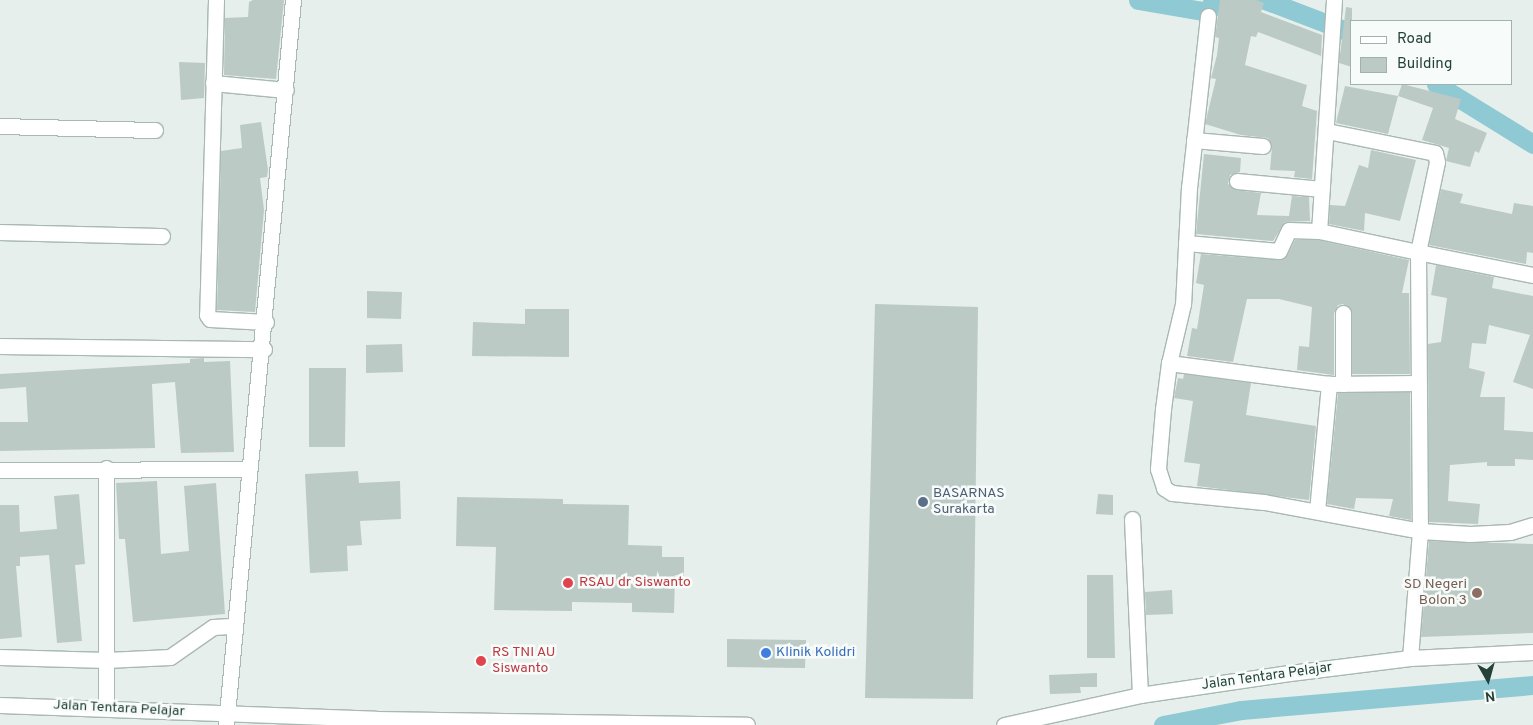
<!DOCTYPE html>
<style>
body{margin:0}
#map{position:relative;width:1533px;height:725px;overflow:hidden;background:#e6efeb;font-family:Overpass,sans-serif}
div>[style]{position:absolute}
.canal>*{height:19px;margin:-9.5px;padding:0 9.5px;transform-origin:9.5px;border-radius:9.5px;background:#8ec9d4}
.building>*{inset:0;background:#bbcac4}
.roads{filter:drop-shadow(1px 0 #a8b8b2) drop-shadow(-1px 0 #a8b8b2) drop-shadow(0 1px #a8b8b2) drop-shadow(0 -1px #a8b8b2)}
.street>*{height:15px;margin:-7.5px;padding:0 7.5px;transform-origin:7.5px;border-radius:7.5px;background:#fff}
.secondary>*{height:15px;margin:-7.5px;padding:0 7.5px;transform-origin:7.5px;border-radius:7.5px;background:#fff}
.dots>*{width:14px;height:14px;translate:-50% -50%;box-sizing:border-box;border:2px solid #f7fbf9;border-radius:50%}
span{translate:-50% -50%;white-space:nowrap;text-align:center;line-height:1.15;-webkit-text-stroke:5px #f7fbf9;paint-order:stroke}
.service-label{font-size:14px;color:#4e5e75}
.left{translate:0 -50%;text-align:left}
.health-label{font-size:14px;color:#be3a42}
.education-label{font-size:14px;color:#785e54}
.right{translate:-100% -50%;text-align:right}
.shop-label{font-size:14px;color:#366cbe}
.street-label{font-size:14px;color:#24423a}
.legend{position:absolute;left:1350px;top:20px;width:162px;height:65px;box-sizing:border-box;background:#f7fbf9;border:1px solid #a3b1ad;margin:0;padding:6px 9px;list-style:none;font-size:15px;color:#24423a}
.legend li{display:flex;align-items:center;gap:10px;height:25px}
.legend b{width:25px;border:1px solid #a3b1ad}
.north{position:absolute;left:1463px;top:655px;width:50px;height:50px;-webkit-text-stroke:4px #f7fbf9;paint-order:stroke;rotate:173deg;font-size:14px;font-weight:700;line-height:20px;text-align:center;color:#24423a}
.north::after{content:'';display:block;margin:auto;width:18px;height:22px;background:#24423a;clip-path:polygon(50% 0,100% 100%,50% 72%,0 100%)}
</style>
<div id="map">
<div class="canal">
<i style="left:1138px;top:0;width:71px;rotate:9.7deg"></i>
<i style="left:1208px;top:12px;width:13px;rotate:-67deg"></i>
<i style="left:1265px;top:0;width:93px;rotate:20.8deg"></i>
<i style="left:1436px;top:84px;width:114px;rotate:31.7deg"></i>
<i style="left:1163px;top:725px;width:79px;rotate:-10.9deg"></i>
<i style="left:1241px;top:710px;width:293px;rotate:-4.9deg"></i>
</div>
<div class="building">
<i style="clip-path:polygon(253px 0,284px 0,276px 79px,224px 75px,225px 18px,248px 17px,249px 2px)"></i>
<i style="clip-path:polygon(1220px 0,1256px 0,1264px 3px,1261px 12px,1322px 35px,1321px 56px,1258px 32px,1256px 37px,1251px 36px,1245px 65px,1307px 85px,1302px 106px,1317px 111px,1312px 179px,1294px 177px,1295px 171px,1270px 170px,1272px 146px,1268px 138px,1241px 135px,1205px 124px,1216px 79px,1211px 78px,1217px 55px,1219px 38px,1215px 37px)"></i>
<i style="clip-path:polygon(1346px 7px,1352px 8px,1352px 67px,1339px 63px)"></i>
<i style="clip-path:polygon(179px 62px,205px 63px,204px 98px,181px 100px)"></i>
<i style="clip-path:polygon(1402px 84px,1461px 99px,1455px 119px,1487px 133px,1479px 153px,1475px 151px,1470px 167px,1446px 161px,1449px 148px,1422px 140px,1433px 108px,1398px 96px)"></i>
<i style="clip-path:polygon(1345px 86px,1398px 96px,1388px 134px,1336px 123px)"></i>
<i style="clip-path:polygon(261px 122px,268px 170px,267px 177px,260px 178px,264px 210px,255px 312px,217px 310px,221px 151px,242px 148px,240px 125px)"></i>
<i style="clip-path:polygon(1371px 150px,1416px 160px,1400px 221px,1365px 213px,1364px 231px,1329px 224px,1330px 205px,1345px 206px,1359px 165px,1368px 168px)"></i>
<i style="clip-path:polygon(1204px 154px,1241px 158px,1240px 172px,1230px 175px,1228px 184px,1236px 190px,1261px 193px,1257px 215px,1289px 216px,1292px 196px,1309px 197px,1310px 221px,1285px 222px,1273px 241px,1196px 234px)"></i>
<i style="clip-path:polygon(1441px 189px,1463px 194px,1460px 203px,1512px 214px,1514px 203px,1533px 206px,1533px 253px,1527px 252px,1526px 264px,1429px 245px)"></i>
<i style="clip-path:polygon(1295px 240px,1318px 240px,1409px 260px,1402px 293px,1409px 293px,1410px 374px,1352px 374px,1352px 313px,1343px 304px,1338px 305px,1334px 313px,1334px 375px,1297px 370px,1299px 346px,1309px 347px,1312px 307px,1279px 299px,1247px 299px,1233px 362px,1187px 356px,1192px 328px,1197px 329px,1204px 285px,1196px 283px,1201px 254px,1279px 260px,1287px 256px)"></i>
<i style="clip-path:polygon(1436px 265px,1494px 277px,1492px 288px,1533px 296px,1533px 389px,1513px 382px,1530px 335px,1489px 325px,1486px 344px,1472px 343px,1469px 368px,1485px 372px,1480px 397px,1505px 397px,1504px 430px,1533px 432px,1533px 460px,1515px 459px,1515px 466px,1487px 466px,1487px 462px,1450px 465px,1448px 501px,1480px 504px,1478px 524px,1429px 522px,1428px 344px,1441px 342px,1447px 298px,1431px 295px)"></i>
<i style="clip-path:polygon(367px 291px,402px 292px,401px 319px,367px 318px)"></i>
<i style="clip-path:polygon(875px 304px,978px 307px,973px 699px,865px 698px)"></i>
<i style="clip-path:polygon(525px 309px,569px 309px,569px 357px,472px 356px,473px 322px,525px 324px)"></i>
<i style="clip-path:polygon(402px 344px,403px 372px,366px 373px,366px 345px)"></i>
<i style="clip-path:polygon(204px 358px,204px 362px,230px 361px,234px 452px,181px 453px,175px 382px,152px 384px,155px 448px,0 451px,0 422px,28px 422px,26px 387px,0 389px,0 374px,190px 363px,190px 359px)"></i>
<i style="clip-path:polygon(309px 368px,346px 368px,345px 447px,309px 447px)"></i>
<i style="clip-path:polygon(1184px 374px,1251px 383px,1246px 415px,1316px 426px,1309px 500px,1197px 486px,1200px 464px,1184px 462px,1193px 401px,1174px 398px,1178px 378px,1183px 379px)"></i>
<i style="clip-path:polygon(1410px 392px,1411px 520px,1389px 516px,1393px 499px,1356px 498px,1354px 509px,1327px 504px,1338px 393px)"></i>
<i style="clip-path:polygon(358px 471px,359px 483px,400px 481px,401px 519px,360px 521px,362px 545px,347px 546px,348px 571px,310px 573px,305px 474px)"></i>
<i style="clip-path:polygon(157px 481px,161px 554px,189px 551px,184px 486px,216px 483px,225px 614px,133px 622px,125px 539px,119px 539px,116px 483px)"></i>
<i style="clip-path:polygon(79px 494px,85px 564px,75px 565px,82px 641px,57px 643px,49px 555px,20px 557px,20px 566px,16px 566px,22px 637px,0 639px,0 505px,19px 505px,20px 532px,57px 529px,54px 496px)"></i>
<i style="clip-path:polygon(1098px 494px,1113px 495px,1113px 515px,1096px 514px)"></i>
<i style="clip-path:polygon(457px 497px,563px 499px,563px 504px,629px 505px,628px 545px,662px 546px,662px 557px,684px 557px,684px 576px,675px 575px,674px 613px,632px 612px,632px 603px,572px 602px,572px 611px,494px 610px,496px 547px,456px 546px)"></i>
<i style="clip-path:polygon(1429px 541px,1533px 544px,1533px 633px,1421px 637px)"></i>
<i style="clip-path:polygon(1087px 575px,1113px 575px,1115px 658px,1087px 658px)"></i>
<i style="clip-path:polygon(1172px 590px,1173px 614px,1146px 615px,1145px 592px)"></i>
<i style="clip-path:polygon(727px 639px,806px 640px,805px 668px,727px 667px)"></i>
<i style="clip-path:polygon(1097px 673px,1097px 687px,1080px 687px,1081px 693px,1050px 694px,1049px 675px)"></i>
</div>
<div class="roads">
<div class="street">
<i style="left:216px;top:0;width:315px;rotate:91.6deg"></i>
<i style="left:207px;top:315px;width:5px;rotate:53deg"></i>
<i style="left:210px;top:319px;width:56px;rotate:3.1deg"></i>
<i style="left:1334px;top:0;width:231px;rotate:93.7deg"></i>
<i style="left:1319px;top:231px;width:101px;rotate:12deg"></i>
<i style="left:1418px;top:252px;width:279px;rotate:89.6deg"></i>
<i style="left:1420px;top:531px;width:127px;rotate:94.5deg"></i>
<i style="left:1208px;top:16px;width:172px;rotate:96.3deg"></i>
<i style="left:1189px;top:187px;width:117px;rotate:92.9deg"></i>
<i style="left:1183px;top:304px;width:61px;rotate:103.3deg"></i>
<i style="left:1169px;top:363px;width:46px;rotate:97.4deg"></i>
<i style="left:1163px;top:409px;width:60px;rotate:94.8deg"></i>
<i style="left:1158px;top:469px;width:20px;rotate:72deg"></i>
<i style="left:1164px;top:488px;width:9px;rotate:32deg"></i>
<i style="left:1172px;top:493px;width:92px;rotate:5.6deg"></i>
<i style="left:1264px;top:502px;width:159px;rotate:10.5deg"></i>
<i style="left:1420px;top:531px;width:50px;rotate:3.4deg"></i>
<i style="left:1470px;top:534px;width:40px;rotate:-2.9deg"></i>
<i style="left:1510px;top:532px;width:24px;rotate:-17deg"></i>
<i style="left:213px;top:83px;width:73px;rotate:5.5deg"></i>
<i style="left:0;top:126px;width:155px;rotate:1.5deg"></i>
<i style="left:1327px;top:131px;width:110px;rotate:11.5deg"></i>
<i style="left:1435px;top:153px;width:9px;rotate:77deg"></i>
<i style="left:1437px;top:162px;width:92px;rotate:101.9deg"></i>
<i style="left:1418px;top:252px;width:117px;rotate:11.3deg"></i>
<i style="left:1194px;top:140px;width:69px;rotate:5deg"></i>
<i style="left:1237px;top:181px;width:85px;rotate:5.4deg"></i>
<i style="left:0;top:232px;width:162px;rotate:1.4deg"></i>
<i style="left:1186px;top:243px;width:93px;rotate:4.9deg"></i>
<i style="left:1279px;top:251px;width:23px;rotate:-65deg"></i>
<i style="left:1289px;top:230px;width:30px;rotate:2deg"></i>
<i style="left:1343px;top:313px;width:71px;rotate:90deg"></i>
<i style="left:0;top:346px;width:264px;rotate:0.7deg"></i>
<i style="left:1169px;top:363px;width:161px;rotate:7.5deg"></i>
<i style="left:1329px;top:384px;width:89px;rotate:-0.6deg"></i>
<i style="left:106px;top:468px;width:239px;rotate:90deg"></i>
<i style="left:0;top:470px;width:248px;rotate:-0.2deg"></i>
<i style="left:1317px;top:511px;width:128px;rotate:-84.6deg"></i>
<i style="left:1132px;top:519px;width:176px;rotate:87.4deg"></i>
<i style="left:0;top:657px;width:106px;rotate:1.6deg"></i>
<i style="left:106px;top:660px;width:64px;rotate:-2.7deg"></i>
<i style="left:170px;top:657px;width:52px;rotate:-34.9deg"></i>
<i style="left:213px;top:627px;width:22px;rotate:-3deg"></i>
<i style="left:226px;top:725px;width:728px;rotate:-84.72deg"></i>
</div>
<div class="secondary">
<i style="left:0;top:705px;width:376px;rotate:2.1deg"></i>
<i style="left:376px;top:719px;width:371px;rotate:0.9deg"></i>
<i style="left:1004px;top:725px;width:139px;rotate:-12.4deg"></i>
<i style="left:1140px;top:695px;width:144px;rotate:-8.4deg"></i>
<i style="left:1282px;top:674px;width:129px;rotate:-7.1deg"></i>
<i style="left:1410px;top:658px;width:123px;rotate:-2.8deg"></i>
</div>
</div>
<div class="dots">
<i style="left:923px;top:502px;background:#5c6f8a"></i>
<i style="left:568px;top:583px;background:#e0444e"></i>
<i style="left:1477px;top:593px;background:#8d6e63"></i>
<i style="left:766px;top:653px;background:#3f7fe0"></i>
<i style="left:481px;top:661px;background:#e0444e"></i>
</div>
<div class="service-label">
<span class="left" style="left:933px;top:502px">BASARNAS<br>Surakarta</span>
</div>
<div class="health-label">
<span class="left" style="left:579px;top:583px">RSAU dr Siswanto</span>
<span class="left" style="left:492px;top:661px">RS TNI AU<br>Siswanto</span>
</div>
<div class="education-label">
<span class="right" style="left:1467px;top:593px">SD Negeri<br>Bolon 3</span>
</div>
<div class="shop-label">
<span class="left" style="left:776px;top:653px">Klinik Kolidri</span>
</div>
<div class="street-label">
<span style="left:1267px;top:677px;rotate:-8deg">Jalan Tentara Pelajar</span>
<span style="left:119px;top:709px;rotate:3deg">Jalan Tentara Pelajar</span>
</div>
<ul class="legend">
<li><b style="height:6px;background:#fff"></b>Road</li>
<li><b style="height:14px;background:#bbcac4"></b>Building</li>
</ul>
<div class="north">N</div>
</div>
